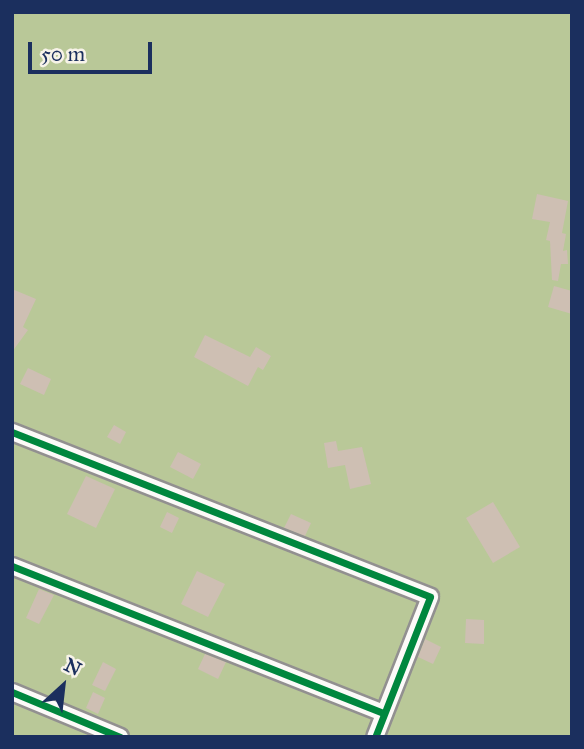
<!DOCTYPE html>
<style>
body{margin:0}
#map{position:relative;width:584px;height:749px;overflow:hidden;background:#e8dece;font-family:"IM FELL Great Primer",serif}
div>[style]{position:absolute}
.forest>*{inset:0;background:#b9c898}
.building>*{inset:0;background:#cebfb3}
.roads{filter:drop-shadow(2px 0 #929090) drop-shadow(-2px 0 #929090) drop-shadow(0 2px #929090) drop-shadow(0 -2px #929090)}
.minor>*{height:16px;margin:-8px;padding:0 8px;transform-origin:8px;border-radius:8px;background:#fcfaf8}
.cycleway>*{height:7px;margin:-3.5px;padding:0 3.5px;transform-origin:3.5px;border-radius:3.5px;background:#00873e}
span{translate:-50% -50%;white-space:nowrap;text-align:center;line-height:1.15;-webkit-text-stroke:5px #f7f3e8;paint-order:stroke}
.frame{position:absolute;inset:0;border:14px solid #1b2f5e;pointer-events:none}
.north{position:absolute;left:28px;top:651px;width:70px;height:70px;-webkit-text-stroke:5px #f7f3e8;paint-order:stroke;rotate:27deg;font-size:19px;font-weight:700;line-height:28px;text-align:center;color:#1b2f5e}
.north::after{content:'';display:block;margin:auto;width:24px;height:32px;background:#1b2f5e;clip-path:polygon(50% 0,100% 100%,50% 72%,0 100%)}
.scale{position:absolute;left:28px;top:42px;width:124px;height:32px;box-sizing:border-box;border:4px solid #1b2f5e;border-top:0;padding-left:9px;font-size:21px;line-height:24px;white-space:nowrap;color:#1b2f5e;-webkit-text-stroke:5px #f7f3e8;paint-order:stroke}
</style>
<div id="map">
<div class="forest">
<i style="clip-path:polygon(12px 12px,572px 12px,572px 737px,12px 737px)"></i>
</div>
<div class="building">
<i style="clip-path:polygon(537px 194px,568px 201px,562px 233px,566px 234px,563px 251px,567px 250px,568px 264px,561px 264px,558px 281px,552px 280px,550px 241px,546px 240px,550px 222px,532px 219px)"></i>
<i style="clip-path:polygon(554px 286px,572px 291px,572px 314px,548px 307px)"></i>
<i style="clip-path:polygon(12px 289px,36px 299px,23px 327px,28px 330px,12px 352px)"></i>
<i style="clip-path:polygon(205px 335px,250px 357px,256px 347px,271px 356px,263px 370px,258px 367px,248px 386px,194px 357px)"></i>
<i style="clip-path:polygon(28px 368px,51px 379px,44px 395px,20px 384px)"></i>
<i style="clip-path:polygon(114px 425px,126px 432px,120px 444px,107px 437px)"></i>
<i style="clip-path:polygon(336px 441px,338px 451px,362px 447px,371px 484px,350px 489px,345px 465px,328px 468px,324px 443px)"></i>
<i style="clip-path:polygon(178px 452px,201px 464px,193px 479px,170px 467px)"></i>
<i style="clip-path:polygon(86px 476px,115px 489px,96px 528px,67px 514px)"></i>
<i style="clip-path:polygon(493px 502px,520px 547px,493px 563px,466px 518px)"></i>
<i style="clip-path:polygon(167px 512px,179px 518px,172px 533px,160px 527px)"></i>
<i style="clip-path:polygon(291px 514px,311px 523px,305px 536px,284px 528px)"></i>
<i style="clip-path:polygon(197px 571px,225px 584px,208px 617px,181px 604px)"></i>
<i style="clip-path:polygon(39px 589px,54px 595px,39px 624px,26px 618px)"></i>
<i style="clip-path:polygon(466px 619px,484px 620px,484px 644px,465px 643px)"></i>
<i style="clip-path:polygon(425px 639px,441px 647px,433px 664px,418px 657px)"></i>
<i style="clip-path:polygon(205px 654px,226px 662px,218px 679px,198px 669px)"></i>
<i style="clip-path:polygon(103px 662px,116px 669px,105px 691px,92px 685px)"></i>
<i style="clip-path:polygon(93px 692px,105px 698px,98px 714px,86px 708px)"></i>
</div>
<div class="roads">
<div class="minor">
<i style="left:12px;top:432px;width:449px;rotate:21.5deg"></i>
<i style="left:430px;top:597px;width:150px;rotate:111.4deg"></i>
<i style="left:12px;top:566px;width:400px;rotate:21.6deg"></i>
<i style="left:12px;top:692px;width:117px;rotate:22.6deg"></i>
</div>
</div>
<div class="cycleway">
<i style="left:12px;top:432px;width:449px;rotate:21.5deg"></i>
<i style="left:430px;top:597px;width:150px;rotate:111.4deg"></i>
<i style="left:12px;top:566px;width:400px;rotate:21.6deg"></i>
<i style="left:12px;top:692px;width:117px;rotate:22.6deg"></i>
</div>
<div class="frame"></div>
<div class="north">N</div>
<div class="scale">50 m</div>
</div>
